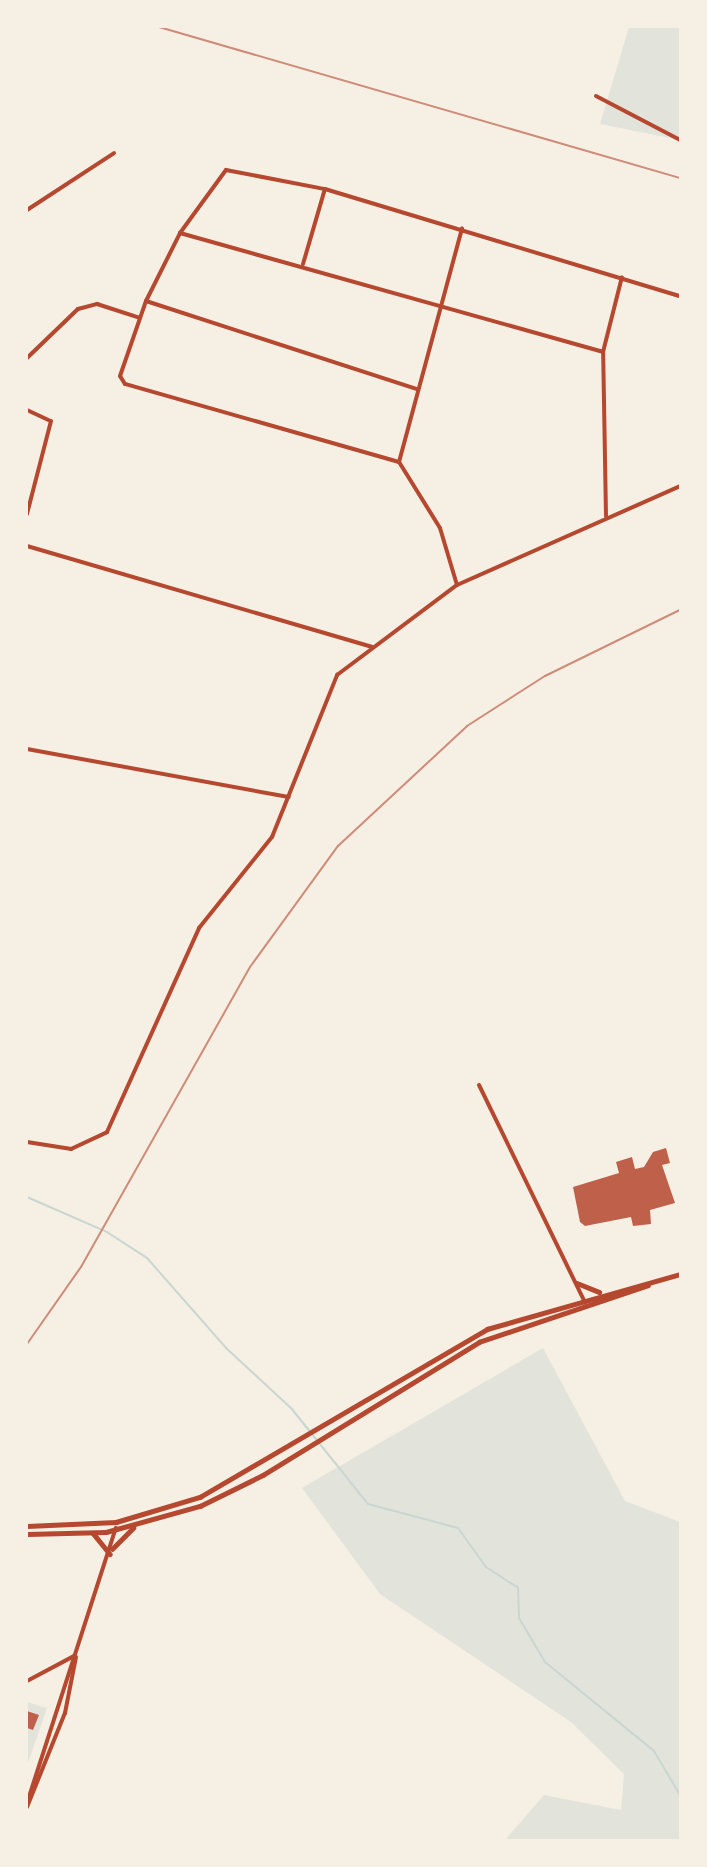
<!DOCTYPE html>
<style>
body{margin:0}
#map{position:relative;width:707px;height:1867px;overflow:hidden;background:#f6efe4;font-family:"Titillium Web",sans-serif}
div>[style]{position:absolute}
.green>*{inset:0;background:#e2e4dc}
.stream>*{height:2px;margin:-1px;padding:0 1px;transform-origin:1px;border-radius:1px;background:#c9d6d2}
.building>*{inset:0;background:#bf614a}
.minor>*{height:4px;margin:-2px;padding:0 2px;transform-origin:2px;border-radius:2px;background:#b5482f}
.secondary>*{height:4.5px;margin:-2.25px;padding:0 2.25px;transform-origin:2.25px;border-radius:2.25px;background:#b5482f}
.rail>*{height:2px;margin:-1px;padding:0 1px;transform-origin:1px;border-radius:1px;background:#cf8b77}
span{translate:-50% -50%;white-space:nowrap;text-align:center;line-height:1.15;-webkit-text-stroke:5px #f6efe4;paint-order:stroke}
.frame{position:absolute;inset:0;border:28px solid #f6efe4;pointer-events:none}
</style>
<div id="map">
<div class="green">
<i style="clip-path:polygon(629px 27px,680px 27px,680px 140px,600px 124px)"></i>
<i style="clip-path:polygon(543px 1348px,625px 1501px,680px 1522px,680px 1840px,505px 1840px,544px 1795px,621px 1810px,624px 1774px,571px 1722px,380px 1594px,302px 1488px)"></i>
<i style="clip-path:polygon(27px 1702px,47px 1708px,27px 1766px)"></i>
</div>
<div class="stream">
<i style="left:27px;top:1197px;width:87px;rotate:23.6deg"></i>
<i style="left:107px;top:1232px;width:48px;rotate:33deg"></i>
<i style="left:147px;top:1258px;width:120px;rotate:48.7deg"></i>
<i style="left:226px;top:1348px;width:88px;rotate:42.7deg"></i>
<i style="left:291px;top:1408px;width:123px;rotate:51.3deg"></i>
<i style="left:368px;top:1504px;width:93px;rotate:14.9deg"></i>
<i style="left:458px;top:1528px;width:48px;rotate:54.3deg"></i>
<i style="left:486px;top:1567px;width:38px;rotate:33deg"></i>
<i style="left:518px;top:1588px;width:30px;rotate:88deg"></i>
<i style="left:519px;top:1618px;width:51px;rotate:59.4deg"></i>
<i style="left:545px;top:1662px;width:141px;rotate:39.2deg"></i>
<i style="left:654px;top:1751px;width:51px;rotate:59.4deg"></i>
</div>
<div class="building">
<i style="clip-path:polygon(666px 1148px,670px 1163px,662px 1165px,675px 1203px,650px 1210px,651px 1224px,633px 1226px,631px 1217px,585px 1226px,580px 1222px,573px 1187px,619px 1173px,616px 1162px,632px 1157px,635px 1169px,644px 1167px,653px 1152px)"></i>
<i style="clip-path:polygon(27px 1711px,39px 1715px,33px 1730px,27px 1728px)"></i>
</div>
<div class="minor">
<i style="left:596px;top:96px;width:95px;rotate:27.6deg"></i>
<i style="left:27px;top:210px;width:104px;rotate:-33.2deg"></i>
<i style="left:180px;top:233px;width:439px;rotate:15.7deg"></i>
<i style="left:303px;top:264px;width:78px;rotate:-73.7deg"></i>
<i style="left:146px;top:301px;width:285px;rotate:18deg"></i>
<i style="left:27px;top:358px;width:71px;rotate:-43.9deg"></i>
<i style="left:78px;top:309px;width:20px;rotate:-15deg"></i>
<i style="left:97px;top:304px;width:45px;rotate:18deg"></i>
<i style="left:27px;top:410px;width:26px;rotate:25deg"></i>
<i style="left:51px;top:421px;width:96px;rotate:104.5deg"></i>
<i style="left:399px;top:462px;width:285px;rotate:-164.1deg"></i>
<i style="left:125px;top:384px;width:9px;rotate:-122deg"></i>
<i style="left:120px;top:376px;width:79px;rotate:-70.9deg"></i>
<i style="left:146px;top:301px;width:76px;rotate:-63.4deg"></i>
<i style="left:180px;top:233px;width:78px;rotate:-53.9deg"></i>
<i style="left:226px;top:170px;width:101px;rotate:10.9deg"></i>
<i style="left:325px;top:189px;width:371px;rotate:16.8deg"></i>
<i style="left:606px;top:516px;width:164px;rotate:-91deg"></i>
<i style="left:603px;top:352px;width:77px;rotate:-75.8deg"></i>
<i style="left:27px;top:546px;width:359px;rotate:16.3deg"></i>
<i style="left:457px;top:585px;width:59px;rotate:-106.6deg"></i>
<i style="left:440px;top:528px;width:78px;rotate:-121.8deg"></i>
<i style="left:399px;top:462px;width:242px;rotate:-74.9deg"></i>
<i style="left:27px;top:749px;width:266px;rotate:10.4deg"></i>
<i style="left:479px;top:1085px;width:242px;rotate:64deg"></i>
<i style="left:27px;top:1142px;width:45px;rotate:9deg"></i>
<i style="left:71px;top:1149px;width:40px;rotate:-25deg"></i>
<i style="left:107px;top:1132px;width:224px;rotate:-65.7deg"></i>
<i style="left:199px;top:928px;width:117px;rotate:-51.3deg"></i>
<i style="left:272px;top:837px;width:175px;rotate:-68.1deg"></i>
<i style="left:337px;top:675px;width:150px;rotate:-36.9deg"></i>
<i style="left:457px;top:585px;width:244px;rotate:-23.9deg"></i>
<i style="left:27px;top:1681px;width:53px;rotate:-28deg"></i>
<i style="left:27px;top:1803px;width:289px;rotate:-72.1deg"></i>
<i style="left:27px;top:1807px;width:101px;rotate:-68deg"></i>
<i style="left:65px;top:1713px;width:57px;rotate:-78.9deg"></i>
</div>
<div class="secondary">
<i style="left:577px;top:1283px;width:24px;rotate:22deg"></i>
<i style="left:27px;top:1526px;width:89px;rotate:-2.6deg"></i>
<i style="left:116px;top:1522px;width:88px;rotate:-16.6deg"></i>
<i style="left:200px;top:1497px;width:333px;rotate:-30.3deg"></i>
<i style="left:487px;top:1329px;width:201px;rotate:-15.9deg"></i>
<i style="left:93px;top:1533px;width:27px;rotate:51deg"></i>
<i style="left:27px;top:1534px;width:79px;rotate:-1.5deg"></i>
<i style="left:106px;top:1532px;width:98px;rotate:-15.5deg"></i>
<i style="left:200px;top:1506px;width:70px;rotate:-26.2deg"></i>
<i style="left:263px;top:1475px;width:254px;rotate:-31.6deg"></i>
<i style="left:479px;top:1342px;width:178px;rotate:-18.6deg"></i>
<i style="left:112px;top:1549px;width:30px;rotate:-45deg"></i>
</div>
<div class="rail">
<i style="left:159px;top:27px;width:542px;rotate:16.16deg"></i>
<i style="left:27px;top:1344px;width:94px;rotate:-55deg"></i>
<i style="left:81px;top:1267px;width:344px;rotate:-60.6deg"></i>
<i style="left:250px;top:967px;width:150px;rotate:-54deg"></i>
<i style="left:338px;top:846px;width:176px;rotate:-42.9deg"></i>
<i style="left:467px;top:726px;width:93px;rotate:-32.7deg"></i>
<i style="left:545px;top:676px;width:150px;rotate:-26.1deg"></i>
</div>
<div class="frame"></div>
</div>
